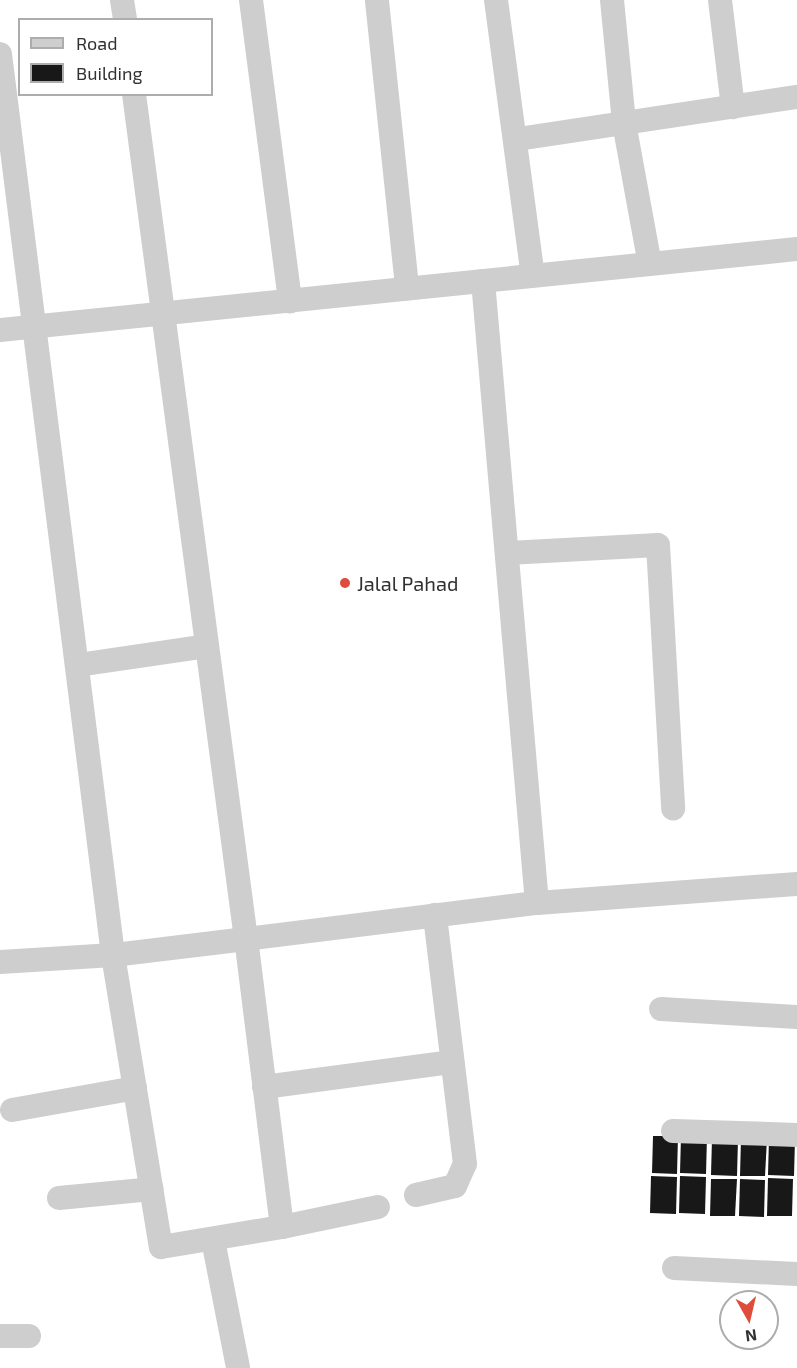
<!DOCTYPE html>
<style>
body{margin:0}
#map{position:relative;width:797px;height:1368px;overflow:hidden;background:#fff;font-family:"Exo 2",sans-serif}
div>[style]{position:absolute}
.building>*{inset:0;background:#181818}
.street>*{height:24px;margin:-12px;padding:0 12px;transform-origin:12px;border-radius:12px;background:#cecece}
.dots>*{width:16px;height:16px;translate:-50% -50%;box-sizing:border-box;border:3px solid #fff;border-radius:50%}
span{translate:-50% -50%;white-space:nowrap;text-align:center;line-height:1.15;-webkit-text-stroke:6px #fff;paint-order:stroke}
.poi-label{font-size:20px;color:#313131}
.left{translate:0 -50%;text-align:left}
.legend{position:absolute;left:18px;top:18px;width:195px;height:78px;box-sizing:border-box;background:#fff;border:2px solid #adadad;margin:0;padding:8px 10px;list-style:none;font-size:18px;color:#313131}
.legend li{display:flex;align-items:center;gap:12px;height:30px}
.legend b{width:30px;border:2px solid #adadad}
.north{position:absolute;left:719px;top:1290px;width:60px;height:60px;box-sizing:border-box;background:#fff;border:2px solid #adadad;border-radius:50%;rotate:172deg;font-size:16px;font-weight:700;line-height:24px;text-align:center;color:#313131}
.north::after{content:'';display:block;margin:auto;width:21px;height:27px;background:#df4c3c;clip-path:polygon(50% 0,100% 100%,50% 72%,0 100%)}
</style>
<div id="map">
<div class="building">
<i style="clip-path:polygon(653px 1136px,678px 1136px,677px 1174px,652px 1173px)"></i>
<i style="clip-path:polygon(681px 1136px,707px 1136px,706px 1174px,680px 1173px)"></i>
<i style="clip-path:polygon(712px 1138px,738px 1139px,737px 1176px,711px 1175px)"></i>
<i style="clip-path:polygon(741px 1138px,767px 1139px,765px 1176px,740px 1176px)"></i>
<i style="clip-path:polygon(769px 1138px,795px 1139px,794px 1176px,768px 1175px)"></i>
<i style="clip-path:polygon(651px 1176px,677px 1177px,676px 1214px,650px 1213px)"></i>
<i style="clip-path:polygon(680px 1176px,706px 1177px,705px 1214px,679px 1213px)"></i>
<i style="clip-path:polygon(768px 1178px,793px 1179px,792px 1216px,767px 1216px)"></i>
<i style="clip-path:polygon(711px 1179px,737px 1179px,735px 1216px,710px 1216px)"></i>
<i style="clip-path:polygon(740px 1179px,765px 1180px,764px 1217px,739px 1216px)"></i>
</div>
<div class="street">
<i style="left:122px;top:0;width:20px;rotate:81deg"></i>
<i style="left:251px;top:0;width:304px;rotate:82.6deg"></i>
<i style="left:496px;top:0;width:278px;rotate:82.4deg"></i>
<i style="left:612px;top:0;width:124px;rotate:84.4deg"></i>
<i style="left:624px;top:123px;width:143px;rotate:79.6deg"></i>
<i style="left:720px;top:0;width:108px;rotate:83.1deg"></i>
<i style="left:377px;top:1px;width:289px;rotate:84deg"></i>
<i style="left:0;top:54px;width:908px;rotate:82.85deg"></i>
<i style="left:113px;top:955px;width:296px;rotate:80.7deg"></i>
<i style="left:161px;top:1247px;width:123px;rotate:-9.4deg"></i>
<i style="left:282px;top:1227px;width:290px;rotate:-97.1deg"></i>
<i style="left:246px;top:939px;width:134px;rotate:173.1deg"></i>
<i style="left:113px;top:955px;width:113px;rotate:176.5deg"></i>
<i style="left:134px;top:94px;width:852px;rotate:82.45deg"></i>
<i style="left:246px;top:939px;width:293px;rotate:-7.1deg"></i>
<i style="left:537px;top:903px;width:261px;rotate:-4.2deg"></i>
<i style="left:518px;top:139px;width:282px;rotate:-8.6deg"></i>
<i style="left:483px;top:281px;width:624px;rotate:85.04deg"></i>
<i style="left:0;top:330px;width:801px;rotate:-5.8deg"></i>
<i style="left:507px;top:553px;width:151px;rotate:-3deg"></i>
<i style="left:658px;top:545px;width:264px;rotate:86.7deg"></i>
<i style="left:78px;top:665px;width:130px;rotate:-8.4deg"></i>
<i style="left:661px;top:1009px;width:136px;rotate:3.4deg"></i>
<i style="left:264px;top:1087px;width:190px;rotate:-7.6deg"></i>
<i style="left:12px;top:1110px;width:125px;rotate:-10.1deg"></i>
<i style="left:673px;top:1131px;width:124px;rotate:1.8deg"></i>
<i style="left:416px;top:1195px;width:40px;rotate:-13deg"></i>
<i style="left:455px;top:1186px;width:24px;rotate:-66deg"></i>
<i style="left:465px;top:1164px;width:251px;rotate:-96.9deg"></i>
<i style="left:59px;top:1198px;width:93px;rotate:-5.5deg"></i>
<i style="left:282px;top:1227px;width:98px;rotate:-11.8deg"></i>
<i style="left:213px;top:1240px;width:130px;rotate:78.9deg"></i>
<i style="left:674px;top:1268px;width:123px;rotate:2.8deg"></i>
<i style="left:0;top:1336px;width:29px"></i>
</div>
<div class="dots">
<i style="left:345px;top:583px;background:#df4c3c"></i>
</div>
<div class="poi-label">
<span class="left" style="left:357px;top:583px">Jalal Pahad</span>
</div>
<ul class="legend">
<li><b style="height:8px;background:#cecece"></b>Road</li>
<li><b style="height:16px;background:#181818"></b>Building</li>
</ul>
<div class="north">N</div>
</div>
